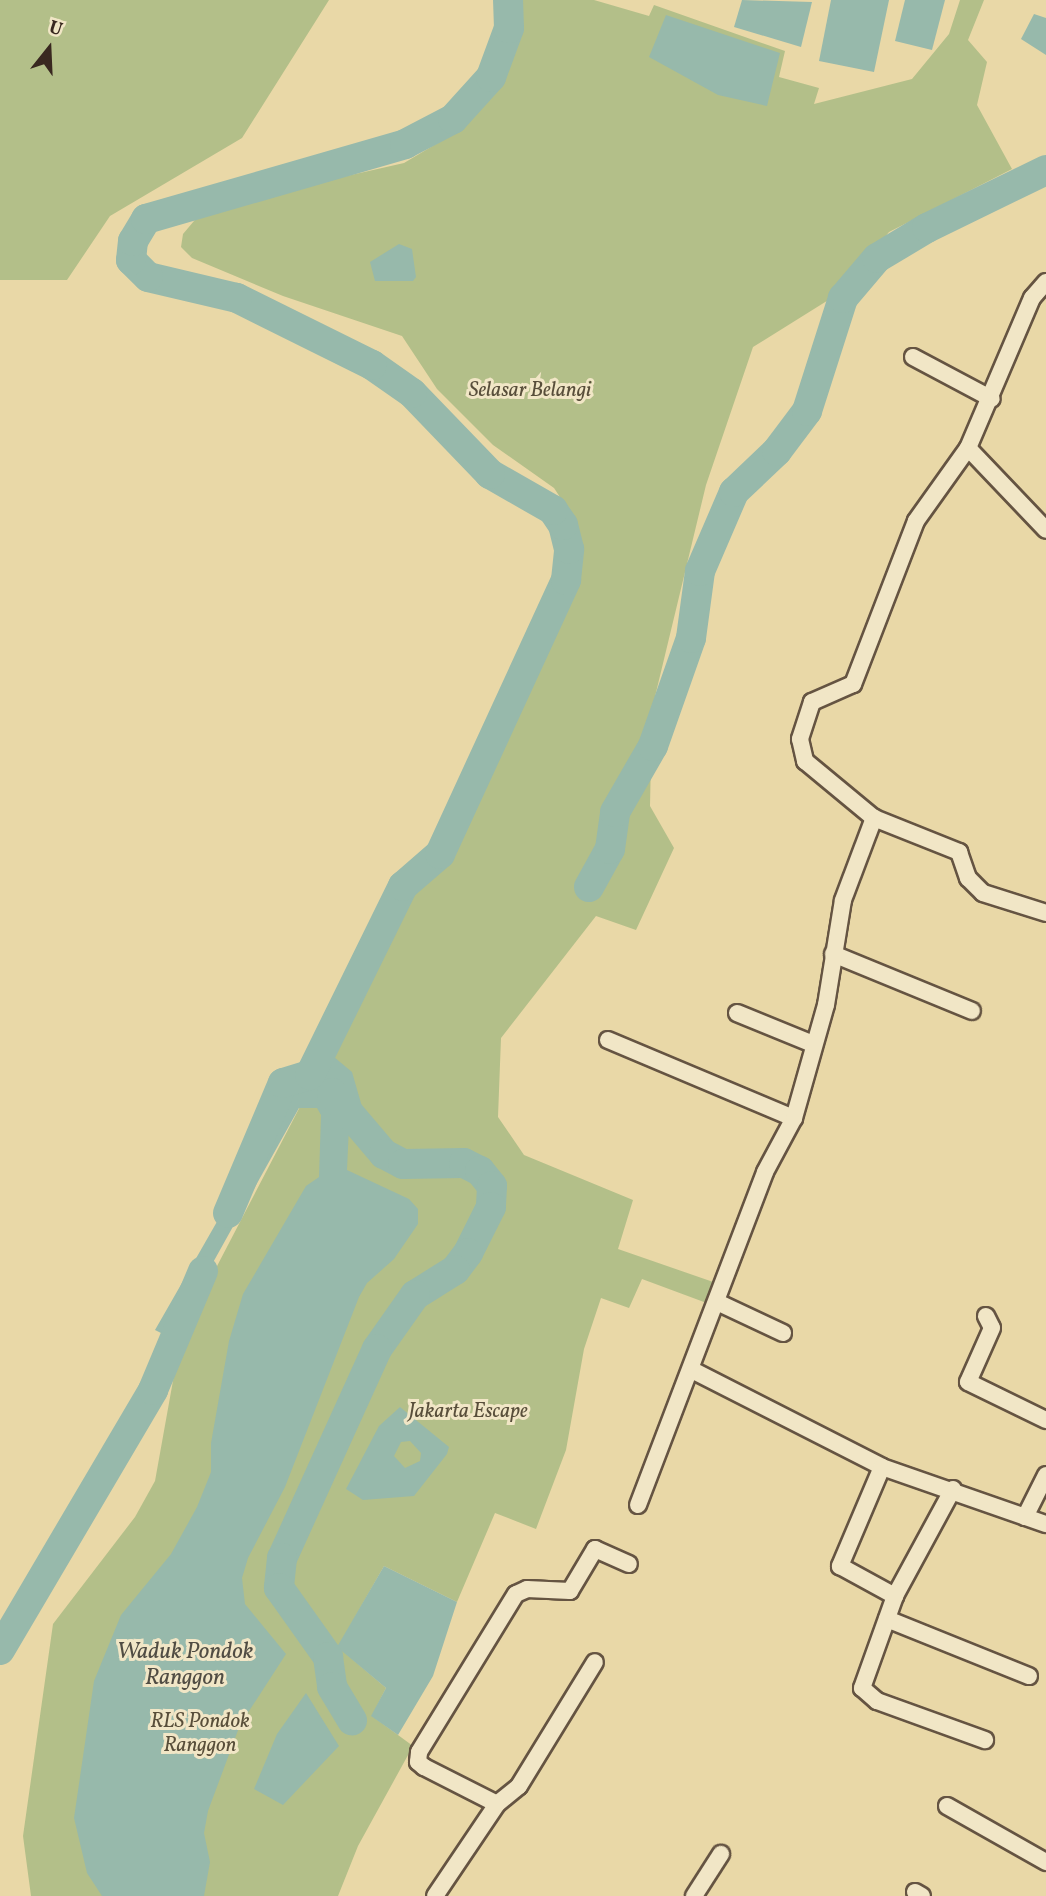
<!DOCTYPE html>
<style>
body{margin:0}
#map{position:relative;width:1046px;height:1896px;overflow:hidden;background:#e9d8a7;font-family:Vollkorn,serif}
div>[style]{position:absolute}
.green>*{inset:0;background:#b3bf89}
.water>*{inset:0;background:#97b9ab}
.river>*{height:30px;margin:-15px;padding:0 15px;transform-origin:15px;border-radius:15px;background:#97b9ab}
.roads{filter:drop-shadow(2px 0 #655442) drop-shadow(-2px 0 #655442) drop-shadow(0 2px #655442) drop-shadow(0 -2px #655442)}
.street>*{height:16px;margin:-8px;padding:0 8px;transform-origin:8px;border-radius:8px;background:#f1e6c6}
span{translate:-50% -50%;white-space:nowrap;text-align:center;line-height:1.15;-webkit-text-stroke:6px #f1e6c6;paint-order:stroke}
.park-label{font-size:21px;color:#584e3a;font-style:italic}
.water-label{font-size:23px;color:#504c43;font-style:italic}
.north{position:absolute;left:14px;top:14px;width:70px;height:70px;-webkit-text-stroke:5px #f1e6c6;paint-order:stroke;rotate:18deg;font-size:19px;font-weight:700;line-height:28px;text-align:center;color:#392820}
.north::after{content:'';display:block;margin:auto;width:24px;height:32px;background:#392820;clip-path:polygon(50% 0,100% 100%,50% 72%,0 100%)}
</style>
<div id="map">
<div class="green">
<i style="clip-path:polygon(0 0,329px 0,242px 138px,110px 216px,67px 280px,0 280px)"></i>
<i style="clip-path:polygon(515px 0,594px 0,649px 16px,654px 5px,785px 51px,779px 77px,819px 88px,814px 104px,912px 79px,949px 34px,960px 0,984px 0,968px 40px,987px 62px,977px 105px,1012px 169px,889px 232px,838px 294px,753px 347px,706px 485px,652px 709px,650px 806px,674px 848px,636px 930px,596px 916px,501px 1038px,498px 1117px,524px 1155px,633px 1200px,618px 1249px,719px 1284px,712px 1305px,642px 1279px,629px 1308px,601px 1298px,584px 1349px,566px 1450px,536px 1529px,495px 1513px,457px 1602px,384px 1566px,338px 1647px,386px 1688px,372px 1716px,413px 1746px,358px 1846px,338px 1896px,31px 1896px,23px 1836px,53px 1624px,135px 1517px,155px 1481px,176px 1364px,191px 1316px,328px 1053px,330px 1035px,346px 1001px,573px 577px,577px 547px,575px 520px,554px 488px,493px 445px,437px 389px,402px 336px,283px 296px,192px 258px,181px 247px,183px 234px,205px 208px,404px 163px,463px 128px,498px 83px,517px 29px)"></i>
</div>
<div class="water">
<i style="clip-path:polygon(742px 0,812px 2px,801px 47px,734px 27px)"></i>
<i style="clip-path:polygon(831px 0,889px 0,874px 72px,819px 61px)"></i>
<i style="clip-path:polygon(905px 0,945px 0,932px 50px,895px 41px)"></i>
<i style="clip-path:polygon(1034px 14px,1046px 18px,1046px 55px,1021px 39px)"></i>
<i style="clip-path:polygon(666px 15px,780px 53px,767px 106px,718px 95px,649px 57px)"></i>
<i style="clip-path:polygon(399px 244px,412px 249px,416px 277px,413px 281px,375px 281px,370px 262px)"></i>
<i style="clip-path:polygon(336px 997px,346px 1001px,330px 1035px,328px 1052px,352px 1072px,365px 1117px,349px 1126px,347px 1170px,409px 1199px,418px 1209px,418px 1224px,394px 1259px,367px 1283px,359px 1297px,285px 1487px,248px 1558px,242px 1578px,245px 1604px,286px 1654px,240px 1725px,208px 1811px,204px 1833px,210px 1862px,204px 1896px,102px 1896px,87px 1873px,74px 1818px,94px 1681px,121px 1615px,171px 1554px,197px 1507px,211px 1472px,211px 1443px,229px 1341px,243px 1294px,306px 1186px,319px 1177px,321px 1115px,317px 1108px,299px 1108px,171px 1338px,155px 1330px,293px 1089px)"></i>
<i style="clip-path:polygon(evenodd,400px 1407px,449px 1447px,447px 1454px,414px 1496px,363px 1500px,346px 1489px,379px 1426px,400px 1407px,410px 1441px,421px 1453px,420px 1461px,405px 1468px,394px 1456px,401px 1442px,410px 1441px)"></i>
<i style="clip-path:polygon(384px 1566px,457px 1602px,433px 1676px,398px 1735px,371px 1716px,386px 1688px,337px 1647px)"></i>
<i style="clip-path:polygon(306px 1693px,339px 1746px,283px 1805px,254px 1789px,277px 1734px)"></i>
</div>
<div class="river">
<i style="left:589px;top:887px;width:43px;rotate:-61.1deg"></i>
<i style="left:610px;top:849px;width:37px;rotate:-82deg"></i>
<i style="left:615px;top:812px;width:76px;rotate:-60.1deg"></i>
<i style="left:653px;top:746px;width:114px;rotate:-70.6deg"></i>
<i style="left:691px;top:638px;width:68px;rotate:-82.3deg"></i>
<i style="left:700px;top:571px;width:86px;rotate:-66.7deg"></i>
<i style="left:734px;top:492px;width:59px;rotate:-43.6deg"></i>
<i style="left:777px;top:451px;width:50px;rotate:-53.1deg"></i>
<i style="left:807px;top:411px;width:119px;rotate:-72.3deg"></i>
<i style="left:843px;top:298px;width:52px;rotate:-49.6deg"></i>
<i style="left:877px;top:258px;width:58px;rotate:-31deg"></i>
<i style="left:927px;top:228px;width:132px;rotate:-26deg"></i>
<i style="left:332px;top:1093px;width:80px;rotate:49.6deg"></i>
<i style="left:384px;top:1154px;width:21px;rotate:28deg"></i>
<i style="left:403px;top:1164px;width:61px;rotate:-0.9deg"></i>
<i style="left:464px;top:1163px;width:18px;rotate:27deg"></i>
<i style="left:480px;top:1171px;width:19px;rotate:51deg"></i>
<i style="left:492px;top:1186px;width:21px;rotate:93deg"></i>
<i style="left:491px;top:1207px;width:51px;rotate:116.6deg"></i>
<i style="left:468px;top:1253px;width:21px;rotate:127deg"></i>
<i style="left:455px;top:1270px;width:47px;rotate:148deg"></i>
<i style="left:415px;top:1295px;width:66px;rotate:125.1deg"></i>
<i style="left:377px;top:1349px;width:230px;rotate:114.4deg"></i>
<i style="left:282px;top:1558px;width:30px;rotate:96deg"></i>
<i style="left:279px;top:1588px;width:85px;rotate:54.6deg"></i>
<i style="left:328px;top:1657px;width:30px;rotate:82deg"></i>
<i style="left:332px;top:1687px;width:39px;rotate:59deg"></i>
<i style="left:228px;top:1213px;width:141px;rotate:-67.1deg"></i>
<i style="left:283px;top:1083px;width:28px;rotate:-17deg"></i>
<i style="left:310px;top:1075px;width:211px;rotate:-63.8deg"></i>
<i style="left:403px;top:886px;width:49px;rotate:-40.9deg"></i>
<i style="left:440px;top:854px;width:302px;rotate:-65.3deg"></i>
<i style="left:566px;top:580px;width:31px;rotate:-84deg"></i>
<i style="left:569px;top:549px;width:25px;rotate:-104deg"></i>
<i style="left:563px;top:525px;width:18px;rotate:-124deg"></i>
<i style="left:553px;top:510px;width:73px;rotate:-150.3deg"></i>
<i style="left:490px;top:474px;width:112px;rotate:-133.9deg"></i>
<i style="left:412px;top:393px;width:49px;rotate:-145deg"></i>
<i style="left:372px;top:365px;width:151px;rotate:-153.6deg"></i>
<i style="left:237px;top:298px;width:91px;rotate:-166.7deg"></i>
<i style="left:148px;top:277px;width:24px;rotate:-135deg"></i>
<i style="left:131px;top:260px;width:19px;rotate:-84deg"></i>
<i style="left:133px;top:241px;width:26px;rotate:-59deg"></i>
<i style="left:146px;top:219px;width:270px;rotate:-16.1deg"></i>
<i style="left:405px;top:144px;width:54px;rotate:-27.5deg"></i>
<i style="left:453px;top:119px;width:57px;rotate:-47.9deg"></i>
<i style="left:491px;top:77px;width:52px;rotate:-69.8deg"></i>
<i style="left:509px;top:28px;width:28px;rotate:-92deg"></i>
<i style="left:0;top:1650px;width:302px;rotate:-59.5deg"></i>
<i style="left:153px;top:1390px;width:129px;rotate:-67.2deg"></i>
</div>
<div class="roads">
<div class="street">
<i style="left:1046px;top:282px;width:21px;rotate:131deg"></i>
<i style="left:1032px;top:298px;width:163px;rotate:113.1deg"></i>
<i style="left:968px;top:448px;width:90px;rotate:125.5deg"></i>
<i style="left:916px;top:521px;width:175px;rotate:111.1deg"></i>
<i style="left:853px;top:684px;width:45px;rotate:156.3deg"></i>
<i style="left:812px;top:702px;width:39px;rotate:108deg"></i>
<i style="left:800px;top:739px;width:23px;rotate:77deg"></i>
<i style="left:805px;top:761px;width:89px;rotate:39.6deg"></i>
<i style="left:874px;top:818px;width:92px;rotate:21.8deg"></i>
<i style="left:959px;top:852px;width:28px;rotate:71deg"></i>
<i style="left:968px;top:878px;width:21px;rotate:45deg"></i>
<i style="left:983px;top:893px;width:66px;rotate:17.6deg"></i>
<i style="left:913px;top:357px;width:89px;rotate:28deg"></i>
<i style="left:968px;top:448px;width:113px;rotate:46.4deg"></i>
<i style="left:833px;top:954px;width:150px;rotate:22.3deg"></i>
<i style="left:737px;top:1013px;width:82px;rotate:22.2deg"></i>
<i style="left:608px;top:1040px;width:202px;rotate:22.8deg"></i>
<i style="left:717px;top:1302px;width:73px;rotate:25.2deg"></i>
<i style="left:986px;top:1316px;width:13px;rotate:63deg"></i>
<i style="left:992px;top:1328px;width:59px;rotate:114deg"></i>
<i style="left:968px;top:1382px;width:87px;rotate:26deg"></i>
<i style="left:692px;top:1370px;width:213px;rotate:27deg"></i>
<i style="left:882px;top:1467px;width:174px;rotate:19.2deg"></i>
<i style="left:882px;top:1467px;width:108px;rotate:113deg"></i>
<i style="left:840px;top:1566px;width:63px;rotate:28.6deg"></i>
<i style="left:953px;top:1489px;width:122px;rotate:118.5deg"></i>
<i style="left:895px;top:1596px;width:98px;rotate:109.7deg"></i>
<i style="left:862px;top:1688px;width:20px;rotate:41deg"></i>
<i style="left:877px;top:1701px;width:115px;rotate:19.9deg"></i>
<i style="left:638px;top:1505px;width:356px;rotate:-69.1deg"></i>
<i style="left:765px;top:1172px;width:61px;rotate:-61.8deg"></i>
<i style="left:794px;top:1118px;width:117px;rotate:-74.2deg"></i>
<i style="left:826px;top:1005px;width:106px;rotate:-80.8deg"></i>
<i style="left:843px;top:900px;width:88px;rotate:-69.3deg"></i>
<i style="left:1025px;top:1517px;width:47px;rotate:-63.4deg"></i>
<i style="left:887px;top:1619px;width:153px;rotate:21.9deg"></i>
<i style="left:497px;top:1804px;width:82px;rotate:-153.1deg"></i>
<i style="left:424px;top:1767px;width:8px;rotate:-140deg"></i>
<i style="left:418px;top:1762px;width:10px;rotate:-84deg"></i>
<i style="left:419px;top:1752px;width:185px;rotate:-58.5deg"></i>
<i style="left:516px;top:1594px;width:12px;rotate:-24deg"></i>
<i style="left:527px;top:1589px;width:43px;rotate:2.7deg"></i>
<i style="left:570px;top:1591px;width:49px;rotate:-59.2deg"></i>
<i style="left:595px;top:1549px;width:37px;rotate:24deg"></i>
<i style="left:947px;top:1806px;width:114px;rotate:29.5deg"></i>
<i style="left:915px;top:1892px;width:8px;rotate:30deg"></i>
<i style="left:435px;top:1896px;width:111px;rotate:-56deg"></i>
<i style="left:497px;top:1804px;width:28px;rotate:-39deg"></i>
<i style="left:519px;top:1786px;width:145px;rotate:-58.5deg"></i>
<i style="left:694px;top:1896px;width:50px;rotate:-57.3deg"></i>
</div>
</div>
<div class="park-label">
<span style="left:530px;top:391px">Selasar Belangi</span>
<span style="left:468px;top:1412px">Jakarta Escape</span>
<span style="left:200px;top:1734px">RLS Pondok<br>Ranggon</span>
</div>
<div class="water-label">
<span style="left:185px;top:1665px">Waduk Pondok<br>Ranggon</span>
</div>
<div class="north">U</div>
</div>
